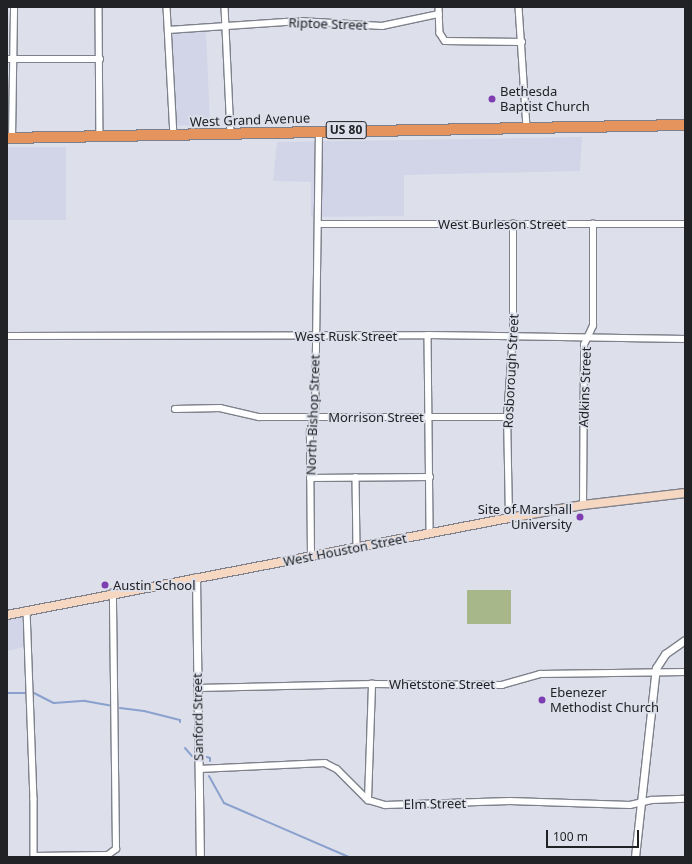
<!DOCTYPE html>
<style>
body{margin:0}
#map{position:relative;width:692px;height:864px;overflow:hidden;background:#dde0eb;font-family:"Noto Sans",sans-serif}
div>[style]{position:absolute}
.built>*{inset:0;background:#d1d5e7}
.green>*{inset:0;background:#a7b78a}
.stream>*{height:2px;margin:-1px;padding:0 1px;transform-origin:1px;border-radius:1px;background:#8aa0cd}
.roads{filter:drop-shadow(1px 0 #7e818b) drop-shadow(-1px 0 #7e818b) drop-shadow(0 1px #7e818b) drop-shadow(0 -1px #7e818b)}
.minor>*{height:5.5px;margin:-2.75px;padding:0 2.75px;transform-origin:2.75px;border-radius:2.75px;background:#fff}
.tertiary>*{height:7px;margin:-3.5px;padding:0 3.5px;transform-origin:3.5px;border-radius:3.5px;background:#fff}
.secondary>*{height:8px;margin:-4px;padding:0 4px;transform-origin:4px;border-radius:4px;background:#f5d7c2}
.trunk>*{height:10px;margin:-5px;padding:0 5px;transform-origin:5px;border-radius:5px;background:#e6945e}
.dots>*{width:11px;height:11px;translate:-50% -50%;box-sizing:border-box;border:2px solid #dde0eb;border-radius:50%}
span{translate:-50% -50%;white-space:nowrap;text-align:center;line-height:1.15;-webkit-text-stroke:3.5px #dde0eb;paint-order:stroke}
.shield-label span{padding:1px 3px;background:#dde0eb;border:1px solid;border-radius:3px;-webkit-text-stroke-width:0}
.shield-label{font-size:12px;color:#212226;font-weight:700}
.street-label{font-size:13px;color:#212226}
.poi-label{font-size:13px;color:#212226}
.left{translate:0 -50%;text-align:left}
.right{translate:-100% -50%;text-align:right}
.frame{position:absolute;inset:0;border:8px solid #212226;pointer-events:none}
.scale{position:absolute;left:546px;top:830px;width:93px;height:18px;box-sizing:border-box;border:2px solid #212226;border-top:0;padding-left:5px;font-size:12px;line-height:14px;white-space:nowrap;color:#212226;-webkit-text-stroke:3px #dde0eb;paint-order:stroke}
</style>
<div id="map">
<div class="built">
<i style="clip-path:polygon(206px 31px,210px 124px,175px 126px,171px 32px)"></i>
<i style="clip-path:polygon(582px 137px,580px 171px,404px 175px,404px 216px,311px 217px,311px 182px,273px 181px,277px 142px)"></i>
<i style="clip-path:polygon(7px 147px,66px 147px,66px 220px,7px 220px)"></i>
<i style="clip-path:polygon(31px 615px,32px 645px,7px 651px,7px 619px)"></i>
</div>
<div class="green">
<i style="clip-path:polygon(467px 590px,511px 590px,511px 624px,467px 624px)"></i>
</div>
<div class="stream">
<i style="left:7px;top:693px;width:18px"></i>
<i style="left:34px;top:693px;width:22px;rotate:27deg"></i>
<i style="left:54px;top:703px;width:31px;rotate:-4deg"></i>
<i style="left:85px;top:701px;width:27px;rotate:10deg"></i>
<i style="left:120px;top:708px;width:24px;rotate:7deg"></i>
<i style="left:144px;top:711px;width:37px;rotate:14deg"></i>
<i style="left:180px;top:720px;width:2px;rotate:90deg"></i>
<i style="left:185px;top:748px;width:11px;rotate:49deg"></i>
<i style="left:207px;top:757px;width:3px;rotate:18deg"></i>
<i style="left:210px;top:758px;width:3px;rotate:90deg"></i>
<i style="left:209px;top:776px;width:31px;rotate:61deg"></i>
<i style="left:224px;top:803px;width:136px;rotate:23.4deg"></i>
</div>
<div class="roads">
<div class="minor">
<i style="left:99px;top:7px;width:129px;rotate:89.6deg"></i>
<i style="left:167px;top:7px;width:128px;rotate:86.9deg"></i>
<i style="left:225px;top:7px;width:126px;rotate:87.3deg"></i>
<i style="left:439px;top:7px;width:26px;rotate:88deg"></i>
<i style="left:440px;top:33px;width:9px;rotate:58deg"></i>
<i style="left:445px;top:41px;width:77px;rotate:0.7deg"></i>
<i style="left:519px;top:7px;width:120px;rotate:86.2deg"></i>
<i style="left:168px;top:30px;width:132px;rotate:-3.9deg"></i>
<i style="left:300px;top:21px;width:82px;rotate:3.5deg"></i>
<i style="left:382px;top:26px;width:58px;rotate:-11.9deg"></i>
<i style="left:7px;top:59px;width:93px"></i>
<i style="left:12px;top:138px;width:131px;rotate:-89.1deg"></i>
<i style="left:318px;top:224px;width:367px"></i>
<i style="left:428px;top:335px;width:199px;rotate:89.4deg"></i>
<i style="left:7px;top:336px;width:421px;rotate:-0.1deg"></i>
<i style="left:428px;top:335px;width:257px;rotate:0.9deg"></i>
<i style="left:175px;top:409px;width:45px;rotate:-1.3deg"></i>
<i style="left:220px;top:408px;width:40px;rotate:13deg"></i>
<i style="left:259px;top:417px;width:248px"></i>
<i style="left:356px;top:477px;width:71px;rotate:89.2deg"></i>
<i style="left:310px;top:478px;width:120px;rotate:-0.5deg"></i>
<i style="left:583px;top:505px;width:160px;rotate:-89.6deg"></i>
<i style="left:584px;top:345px;width:21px;rotate:-65deg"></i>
<i style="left:593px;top:326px;width:102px;rotate:-90deg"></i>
<i style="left:509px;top:518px;width:101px;rotate:-91.1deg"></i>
<i style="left:507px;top:417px;width:81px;rotate:-85.8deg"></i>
<i style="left:513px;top:336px;width:112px;rotate:-90deg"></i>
<i style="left:311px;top:556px;width:124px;rotate:-90.5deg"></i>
<i style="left:310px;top:432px;width:16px;rotate:-72deg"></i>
<i style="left:315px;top:417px;width:286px;rotate:-89.2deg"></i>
<i style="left:27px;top:610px;width:189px;rotate:87.9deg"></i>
<i style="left:34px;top:799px;width:58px;rotate:90deg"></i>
<i style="left:198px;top:688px;width:174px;rotate:-1.3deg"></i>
<i style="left:372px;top:684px;width:130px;rotate:0.4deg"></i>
<i style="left:502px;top:685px;width:40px;rotate:-16deg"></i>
<i style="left:540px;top:674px;width:145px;rotate:-0.8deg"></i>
<i style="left:199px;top:769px;width:126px;rotate:-2.7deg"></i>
<i style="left:325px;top:763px;width:13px;rotate:27deg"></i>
<i style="left:337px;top:769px;width:44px;rotate:45deg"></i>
<i style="left:368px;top:800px;width:18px;rotate:16deg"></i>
<i style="left:385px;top:805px;width:125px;rotate:-1.8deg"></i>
<i style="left:510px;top:801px;width:120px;rotate:1.9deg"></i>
<i style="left:630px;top:805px;width:23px;rotate:-13deg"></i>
<i style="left:652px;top:800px;width:33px;rotate:-2deg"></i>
<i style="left:368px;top:800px;width:116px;rotate:-88deg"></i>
<i style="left:34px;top:856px;width:74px;rotate:-0.8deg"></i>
<i style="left:108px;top:855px;width:10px;rotate:-37deg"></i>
<i style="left:116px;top:849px;width:256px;rotate:-90.7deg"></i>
</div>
<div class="tertiary">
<i style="left:196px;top:577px;width:280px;rotate:89.2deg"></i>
<i style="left:635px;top:857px;width:190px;rotate:-83.7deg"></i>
<i style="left:656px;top:668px;width:17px;rotate:-57deg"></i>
<i style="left:665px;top:654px;width:24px;rotate:-35deg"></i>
</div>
<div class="secondary">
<i style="left:7px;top:615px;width:511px;rotate:-10.94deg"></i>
<i style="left:509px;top:518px;width:75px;rotate:-10deg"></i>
<i style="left:583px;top:505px;width:103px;rotate:-6.7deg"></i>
</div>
<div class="trunk">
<i style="left:7px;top:138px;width:678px;rotate:-1.1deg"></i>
</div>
</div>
<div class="dots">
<i style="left:492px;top:99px;background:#7e3db1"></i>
<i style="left:580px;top:517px;background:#7e3db1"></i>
<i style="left:105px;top:585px;background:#7e3db1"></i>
<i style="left:542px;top:700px;background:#7e3db1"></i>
</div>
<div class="shield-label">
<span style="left:346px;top:130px">US 80</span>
</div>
<div class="street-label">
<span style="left:328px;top:24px;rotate:2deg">Riptoe Street</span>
<span style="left:250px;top:120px;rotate:-2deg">West Grand Avenue</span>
<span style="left:502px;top:224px">West Burleson Street</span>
<span style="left:346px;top:336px">West Rusk Street</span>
<span style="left:511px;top:371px;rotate:-87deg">Rosborough Street</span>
<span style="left:585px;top:387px;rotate:-88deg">Adkins Street</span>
<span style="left:313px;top:415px;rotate:-88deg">North Bishop Street</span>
<span style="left:376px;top:417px">Morrison Street</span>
<span style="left:345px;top:550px;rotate:-11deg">West Houston Street</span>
<span style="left:442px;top:684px">Whetstone Street</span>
<span style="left:198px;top:717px;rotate:-91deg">Sanford Street</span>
<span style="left:435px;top:804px;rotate:-1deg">Elm Street</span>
</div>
<div class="poi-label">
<span class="left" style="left:500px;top:99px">Bethesda<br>Baptist Church</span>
<span class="right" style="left:572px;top:517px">Site of Marshall<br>University</span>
<span class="left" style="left:113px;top:585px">Austin School</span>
<span class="left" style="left:550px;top:700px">Ebenezer<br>Methodist Church</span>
</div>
<div class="frame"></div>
<div class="scale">100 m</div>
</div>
